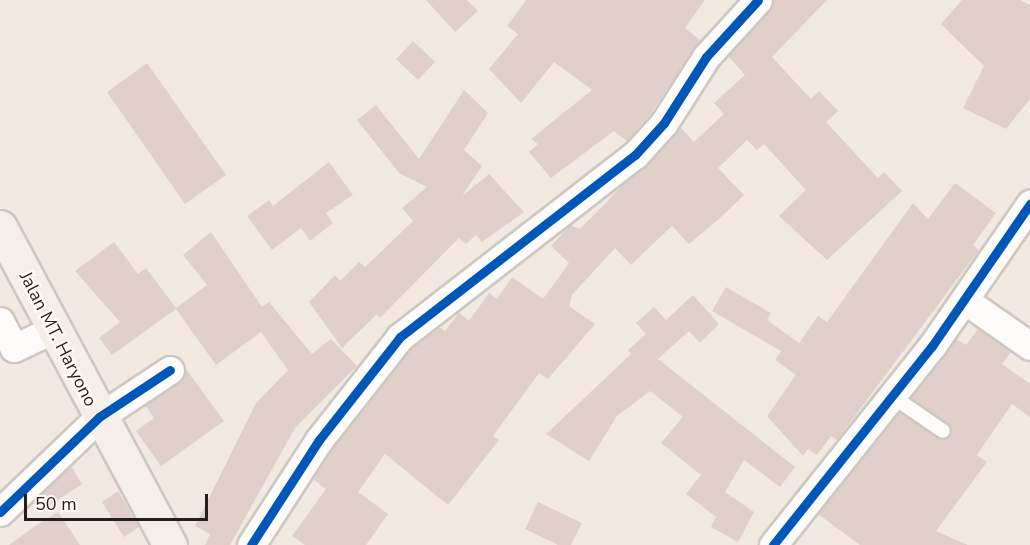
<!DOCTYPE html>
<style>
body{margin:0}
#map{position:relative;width:1030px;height:545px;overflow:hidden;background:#f2eae1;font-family:"Nunito Sans",sans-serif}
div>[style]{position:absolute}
.building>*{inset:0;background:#e0d0c9}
.roads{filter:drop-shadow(2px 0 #cfc8c1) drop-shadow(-2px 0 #cfc8c1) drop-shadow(0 2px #cfc8c1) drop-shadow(0 -2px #cfc8c1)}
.service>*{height:14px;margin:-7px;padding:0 7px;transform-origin:7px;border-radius:7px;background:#fdfcfa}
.minor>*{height:27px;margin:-13.5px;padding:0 13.5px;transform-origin:13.5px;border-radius:13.5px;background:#fdfcfa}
.primary>*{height:33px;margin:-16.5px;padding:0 16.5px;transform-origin:16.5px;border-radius:16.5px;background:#f5efea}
.cycleway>*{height:9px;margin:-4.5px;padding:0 4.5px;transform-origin:4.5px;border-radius:4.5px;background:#0057b8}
span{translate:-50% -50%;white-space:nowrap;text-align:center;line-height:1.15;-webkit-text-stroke:5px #fff9f3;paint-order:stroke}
.street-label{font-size:18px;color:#241f1a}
.scale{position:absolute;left:24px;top:494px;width:184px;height:27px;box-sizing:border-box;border:3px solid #241f1a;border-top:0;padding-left:8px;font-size:18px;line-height:21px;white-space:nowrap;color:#241f1a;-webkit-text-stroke:4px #fff9f3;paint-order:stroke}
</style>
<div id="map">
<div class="building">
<i style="clip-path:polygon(426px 0,467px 0,478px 11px,455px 32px)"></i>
<i style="clip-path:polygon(526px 0,705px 0,685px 28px,700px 40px,651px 113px,627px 141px,614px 131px,551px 178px,529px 152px,538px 144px,531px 139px,592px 90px,554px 62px,521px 103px,489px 69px,518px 34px,507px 26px)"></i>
<i style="clip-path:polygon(773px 0,827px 0,772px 57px,811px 99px,819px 91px,838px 111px,826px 122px,878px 178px,884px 172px,902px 191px,827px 260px,779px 216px,806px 190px,764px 144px,757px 150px,747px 140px,718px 168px,744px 195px,719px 219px,689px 244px,672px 226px,631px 265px,615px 248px,572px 295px,569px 306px,595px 324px,548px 379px,539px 373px,493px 436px,499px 440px,448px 505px,385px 454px,358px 492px,388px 514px,366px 545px,305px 545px,292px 536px,326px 489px,314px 480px,329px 453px,411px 348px,439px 327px,445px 331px,459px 313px,469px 321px,489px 293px,497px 299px,512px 277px,543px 299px,569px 263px,551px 246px,570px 225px,580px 229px,680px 127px,694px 142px,724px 114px,714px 103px,745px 75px,728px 56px)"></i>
<i style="clip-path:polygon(962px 0,1020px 0,1030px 5px,1030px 99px,1006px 129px,963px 108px,984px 66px,941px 24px)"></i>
<i style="clip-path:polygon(413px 41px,435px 62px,418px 80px,396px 59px)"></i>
<i style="clip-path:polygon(147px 63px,226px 175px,185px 204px,107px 92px)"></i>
<i style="clip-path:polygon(464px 90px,488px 113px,464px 150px,482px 166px,462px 196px,489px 174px,524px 212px,482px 242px,476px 235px,466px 244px,459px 238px,380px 318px,377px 314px,342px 348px,309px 302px,335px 275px,340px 281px,359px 262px,365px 267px,413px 221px,402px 208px,427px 187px,399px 173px,357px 120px,376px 105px,419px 159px)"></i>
<i style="clip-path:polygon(329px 162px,353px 195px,326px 213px,333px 223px,310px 241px,301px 228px,272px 250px,247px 216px,269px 200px,273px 206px)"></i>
<i style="clip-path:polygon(955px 183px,996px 213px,973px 245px,979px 250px,837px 440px,831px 436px,817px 455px,808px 449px,803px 456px,767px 416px,796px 375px,775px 360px,781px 351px,712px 311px,726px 287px,771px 313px,767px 320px,799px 343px,818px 316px,827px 322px,913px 203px,928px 219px)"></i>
<i style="clip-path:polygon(211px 232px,262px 307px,269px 302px,312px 354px,331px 339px,357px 366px,295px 428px,230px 545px,205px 545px,210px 534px,195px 526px,256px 403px,288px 370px,261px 332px,216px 365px,176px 309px,112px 355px,99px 338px,120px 322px,75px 271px,114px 242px,138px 274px,146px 268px,176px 308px,207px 285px,183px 255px)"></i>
<i style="clip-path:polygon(693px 295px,719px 324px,700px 343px,689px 331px,658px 359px,795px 467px,780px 487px,744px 460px,725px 492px,754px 512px,738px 542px,711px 527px,716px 517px,686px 494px,701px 475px,661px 443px,683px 417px,650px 391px,617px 416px,589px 461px,546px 434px,631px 354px,628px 350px,646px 334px,636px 323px,654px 307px,666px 320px)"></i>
<i style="clip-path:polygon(978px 329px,1011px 352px,1002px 364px,1030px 384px,1030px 417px,1012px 404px,977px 455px,987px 462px,936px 531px,968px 545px,860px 545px,818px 514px,899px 412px,938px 439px,950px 437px,949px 424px,911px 398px,956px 339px,966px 345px)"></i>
<i style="clip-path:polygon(186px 369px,224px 421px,161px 466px,136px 431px,154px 418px,145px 405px,179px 383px)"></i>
<i style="clip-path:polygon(71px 466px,82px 484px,49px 506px,42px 494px)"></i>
<i style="clip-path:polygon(118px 491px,139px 527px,124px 537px,102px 502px)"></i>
<i style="clip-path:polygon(538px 502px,582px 523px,571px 545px,558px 545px,525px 529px)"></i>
<i style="clip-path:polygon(58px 512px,80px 545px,9px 545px,35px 526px)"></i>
</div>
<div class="roads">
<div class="service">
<i style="left:889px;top:394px;width:65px;rotate:34.4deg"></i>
</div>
<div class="minor">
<i style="left:966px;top:301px;width:78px;rotate:35.1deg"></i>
<i style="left:0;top:321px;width:30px;rotate:63deg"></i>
<i style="left:14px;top:348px;width:44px;rotate:-25.4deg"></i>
<i style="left:0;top:512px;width:137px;rotate:-43.8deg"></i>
<i style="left:99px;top:417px;width:85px;rotate:-33.5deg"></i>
<i style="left:251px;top:545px;width:125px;rotate:-57.1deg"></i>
<i style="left:319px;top:440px;width:131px;rotate:-51.8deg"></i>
<i style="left:400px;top:337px;width:297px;rotate:-37.8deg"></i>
<i style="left:635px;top:155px;width:43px;rotate:-47.8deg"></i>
<i style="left:664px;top:123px;width:78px;rotate:-57.5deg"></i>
<i style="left:706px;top:57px;width:77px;rotate:-47.6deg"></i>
<i style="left:773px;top:545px;width:255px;rotate:-51.4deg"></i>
<i style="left:932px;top:346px;width:173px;rotate:-55.4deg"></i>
</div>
<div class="primary">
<i style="left:0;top:227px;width:361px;rotate:61.9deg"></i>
</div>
</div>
<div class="cycleway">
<i style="left:0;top:512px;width:137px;rotate:-43.8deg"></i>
<i style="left:99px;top:417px;width:85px;rotate:-33.5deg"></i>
<i style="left:251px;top:545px;width:125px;rotate:-57.1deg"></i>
<i style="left:319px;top:440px;width:131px;rotate:-51.8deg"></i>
<i style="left:400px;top:337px;width:297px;rotate:-37.8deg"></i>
<i style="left:635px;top:155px;width:43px;rotate:-47.8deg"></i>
<i style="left:664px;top:123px;width:78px;rotate:-57.5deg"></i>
<i style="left:706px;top:57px;width:77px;rotate:-47.6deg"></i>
<i style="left:773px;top:545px;width:255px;rotate:-51.4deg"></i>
<i style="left:932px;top:346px;width:173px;rotate:-55.4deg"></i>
</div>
<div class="street-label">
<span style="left:58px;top:339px;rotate:63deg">Jalan MT. Haryono</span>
</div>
<div class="scale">50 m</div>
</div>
